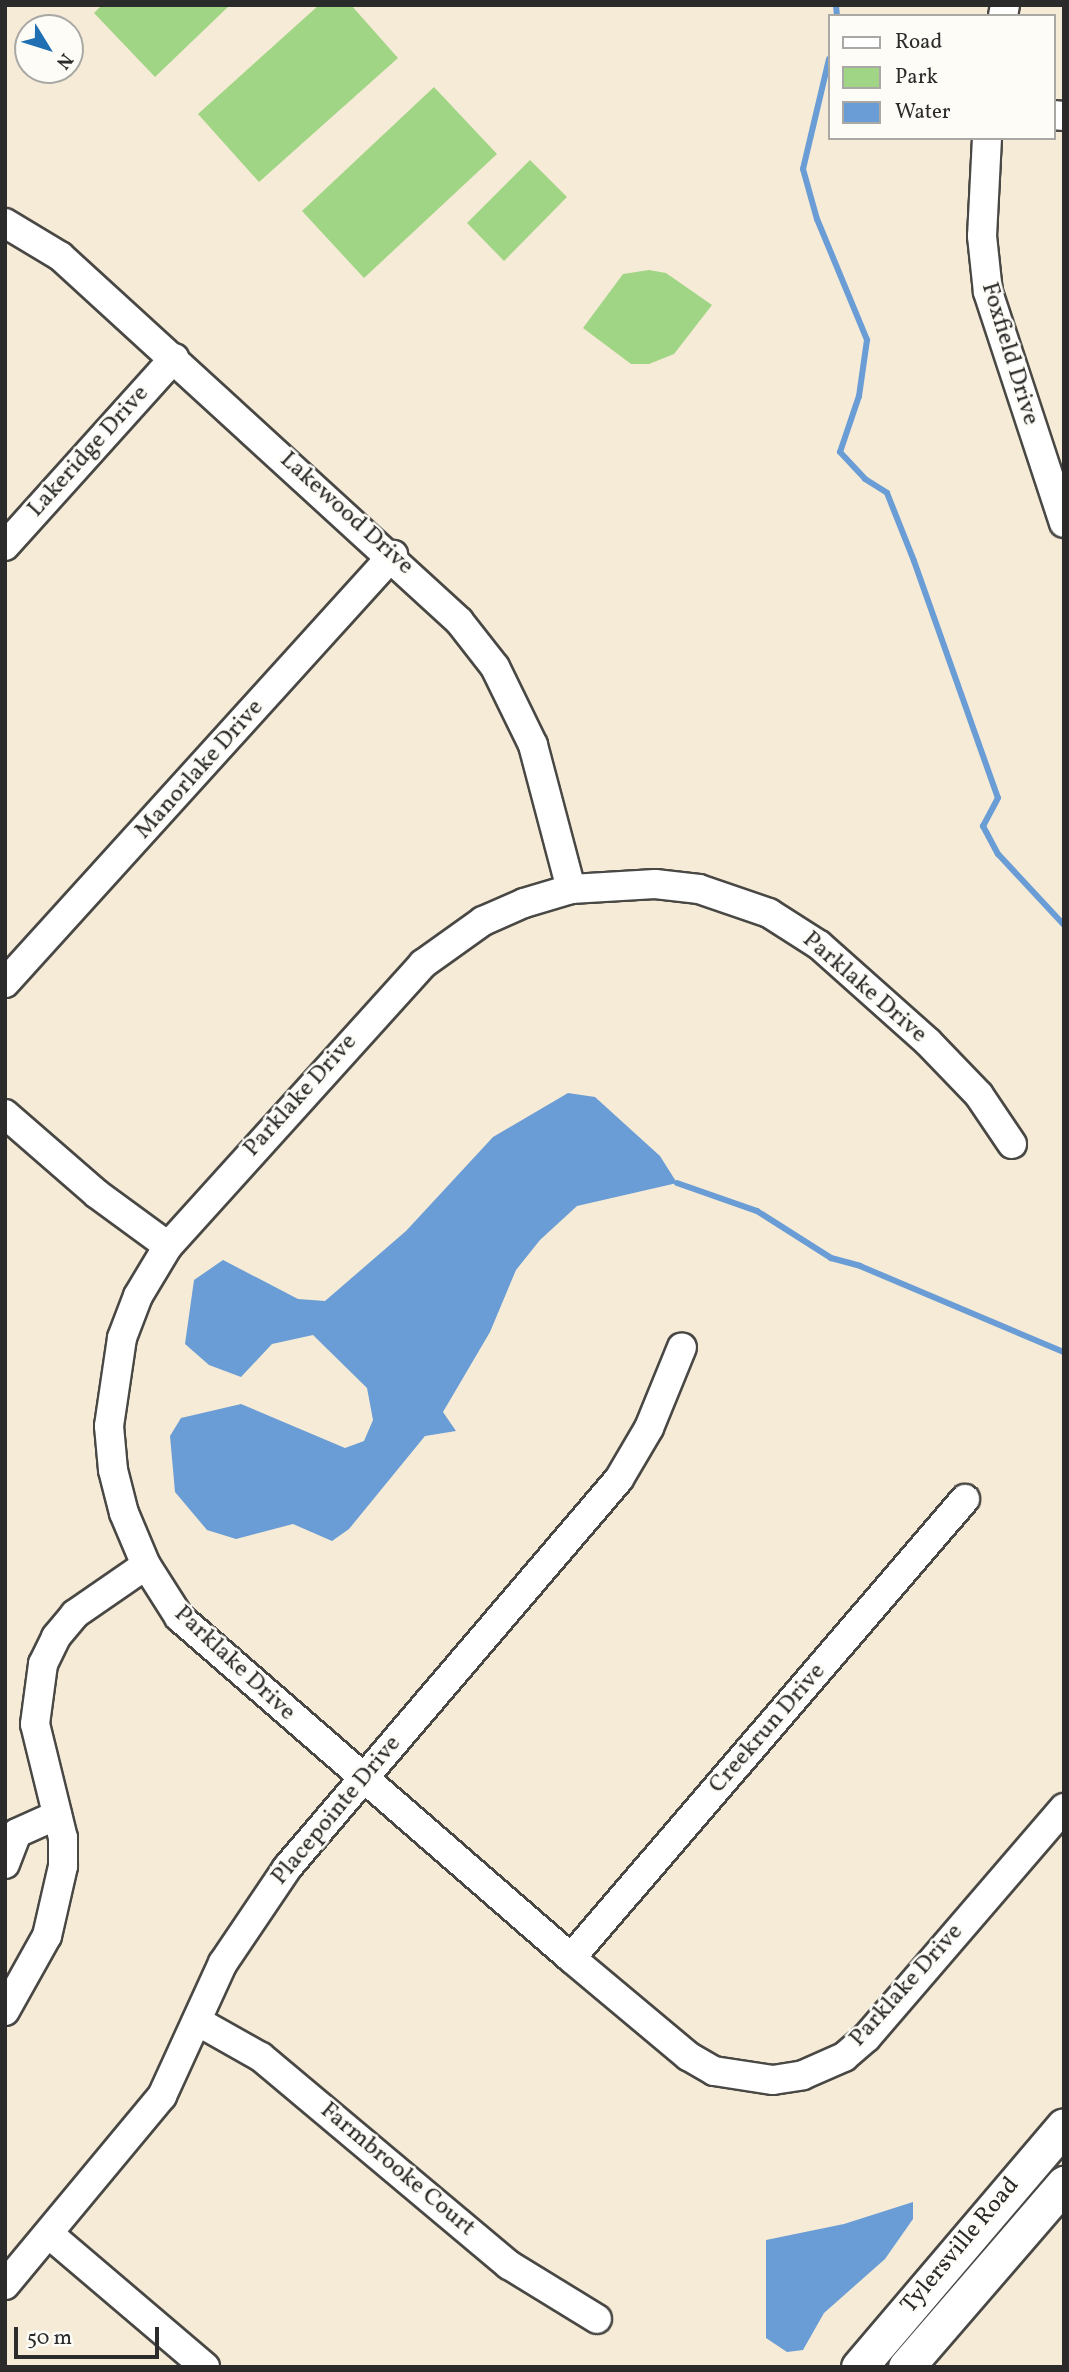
<!DOCTYPE html>
<style>
body{margin:0}
#map{position:relative;width:1069px;height:2372px;overflow:hidden;background:#f6ebd6;font-family:Vollkorn,serif}
div>[style]{position:absolute}
.green>*{inset:0;background:#a0d586}
.water>*{inset:0;background:#6a9dd5}
.stream>*{height:6px;margin:-3px;padding:0 3px;transform-origin:3px;border-radius:3px;background:#6a9dd5}
.roads{filter:drop-shadow(2px 0 #494845) drop-shadow(-2px 0 #494845) drop-shadow(0 2px #494845) drop-shadow(0 -2px #494845)}
.minor>*{height:28px;margin:-14px;padding:0 14px;transform-origin:14px;border-radius:14px;background:#fff}
.major>*{height:35px;margin:-17.5px;padding:0 17.5px;transform-origin:17.5px;border-radius:17.5px;background:#fff}
span{translate:-50% -50%;white-space:nowrap;text-align:center;line-height:1.15;-webkit-text-stroke:5px #fdfcf7;paint-order:stroke}
.street-label{font-size:24px;color:#2b2b2b}
.frame{position:absolute;inset:0;border:7px solid #2b2b2b;pointer-events:none}
.legend{position:absolute;left:828px;top:14px;width:228px;height:126px;box-sizing:border-box;background:#fdfcf7;border:2px solid #a9a8a5;margin:0;padding:9px 12px;list-style:none;font-size:21px;color:#2b2b2b}
.legend li{display:flex;align-items:center;gap:14px;height:35px}
.legend b{width:35px;border:2px solid #a9a8a5}
.north{position:absolute;left:14px;top:14px;width:70px;height:70px;box-sizing:border-box;background:#fdfcf7;border:2px solid #a9a8a5;border-radius:50%;rotate:128deg;font-size:19px;font-weight:700;line-height:28px;text-align:center;color:#2b2b2b}
.north::after{content:'';display:block;margin:auto;width:24px;height:32px;background:#1f6fb2;clip-path:polygon(50% 0,100% 100%,50% 72%,0 100%)}
.scale{position:absolute;left:14px;top:2327px;width:145px;height:32px;box-sizing:border-box;border:4px solid #2b2b2b;border-top:0;padding-left:9px;font-size:21px;line-height:24px;white-space:nowrap;color:#2b2b2b;-webkit-text-stroke:5px #fdfcf7;paint-order:stroke}
</style>
<div id="map">
<div class="green">
<i style="clip-path:polygon(102px 5px,230px 5px,155px 77px,94px 13px)"></i>
<i style="clip-path:polygon(319px 5px,351px 5px,398px 58px,259px 182px,198px 114px)"></i>
<i style="clip-path:polygon(434px 87px,497px 154px,364px 278px,302px 211px)"></i>
<i style="clip-path:polygon(530px 160px,567px 197px,504px 261px,467px 223px)"></i>
<i style="clip-path:polygon(649px 270px,666px 273px,712px 305px,674px 354px,649px 364px,631px 364px,583px 328px,623px 274px)"></i>
</div>
<div class="water">
<i style="clip-path:polygon(568px 1093px,595px 1097px,660px 1156px,677px 1183px,577px 1206px,540px 1240px,516px 1270px,490px 1332px,443px 1412px,456px 1431px,425px 1436px,349px 1529px,332px 1541px,293px 1524px,236px 1539px,207px 1530px,175px 1492px,170px 1436px,181px 1418px,241px 1404px,345px 1448px,364px 1441px,373px 1420px,367px 1388px,313px 1335px,272px 1344px,241px 1377px,209px 1365px,185px 1344px,194px 1280px,223px 1260px,298px 1299px,325px 1301px,406px 1231px,493px 1137px)"></i>
<i style="clip-path:polygon(913px 2202px,913px 2219px,885px 2259px,824px 2313px,803px 2350px,787px 2352px,766px 2338px,766px 2240px,844px 2224px)"></i>
</div>
<div class="stream">
<i style="left:836px;top:5px;width:11px;rotate:85deg"></i>
<i style="left:829px;top:59px;width:113px;rotate:103.3deg"></i>
<i style="left:803px;top:169px;width:52px;rotate:74.4deg"></i>
<i style="left:817px;top:219px;width:131px;rotate:67.5deg"></i>
<i style="left:867px;top:340px;width:57px;rotate:98.1deg"></i>
<i style="left:859px;top:396px;width:59px;rotate:108.7deg"></i>
<i style="left:840px;top:452px;width:37px;rotate:47deg"></i>
<i style="left:865px;top:479px;width:26px;rotate:32deg"></i>
<i style="left:887px;top:493px;width:73px;rotate:68.3deg"></i>
<i style="left:914px;top:561px;width:251px;rotate:70.5deg"></i>
<i style="left:998px;top:798px;width:32px;rotate:118deg"></i>
<i style="left:983px;top:826px;width:32px;rotate:62deg"></i>
<i style="left:998px;top:854px;width:97px;rotate:47.1deg"></i>
<i style="left:677px;top:1183px;width:85px;rotate:19.3deg"></i>
<i style="left:757px;top:1211px;width:88px;rotate:32.4deg"></i>
<i style="left:831px;top:1258px;width:30px;rotate:15deg"></i>
<i style="left:860px;top:1266px;width:221px;rotate:22.9deg"></i>
</div>
<div class="roads">
<div class="minor">
<i style="left:1003px;top:16px;width:11px;rotate:-80deg"></i>
<i style="left:1053px;top:115px;width:11px;rotate:5deg"></i>
<i style="left:987px;top:138px;width:98px;rotate:92.9deg"></i>
<i style="left:982px;top:236px;width:56px;rotate:83.9deg"></i>
<i style="left:988px;top:292px;width:243px;rotate:71.8deg"></i>
<i style="left:5px;top:223px;width:64px;rotate:31deg"></i>
<i style="left:60px;top:256px;width:541px;rotate:42.45deg"></i>
<i style="left:459px;top:621px;width:58px;rotate:52deg"></i>
<i style="left:495px;top:667px;width:87px;rotate:64deg"></i>
<i style="left:533px;top:745px;width:149px;rotate:75.2deg"></i>
<i style="left:5px;top:546px;width:253px;rotate:-48deg"></i>
<i style="left:5px;top:983px;width:578px;rotate:-47.81deg"></i>
<i style="left:5px;top:1114px;width:122px;rotate:41deg"></i>
<i style="left:97px;top:1194px;width:88px;rotate:36.2deg"></i>
<i style="left:1012px;top:1144px;width:59px;rotate:-124deg"></i>
<i style="left:979px;top:1095px;width:74px;rotate:-133.9deg"></i>
<i style="left:928px;top:1042px;width:146px;rotate:-138.3deg"></i>
<i style="left:819px;top:945px;width:59px;rotate:-147.4deg"></i>
<i style="left:769px;top:913px;width:74px;rotate:-161.1deg"></i>
<i style="left:699px;top:889px;width:44px;rotate:-173.5deg"></i>
<i style="left:655px;top:884px;width:84px;rotate:176.6deg"></i>
<i style="left:571px;top:889px;width:49px;rotate:163.4deg"></i>
<i style="left:524px;top:903px;width:45px;rotate:156.3deg"></i>
<i style="left:483px;top:921px;width:74px;rotate:144.4deg"></i>
<i style="left:423px;top:964px;width:380px;rotate:132.1deg"></i>
<i style="left:168px;top:1246px;width:58px;rotate:121deg"></i>
<i style="left:138px;top:1296px;width:45px;rotate:110.9deg"></i>
<i style="left:122px;top:1338px;width:89px;rotate:98.4deg"></i>
<i style="left:109px;top:1426px;width:44px;rotate:84.8deg"></i>
<i style="left:113px;top:1470px;width:44px;rotate:75.7deg"></i>
<i style="left:124px;top:1513px;width:56px;rotate:67.1deg"></i>
<i style="left:146px;top:1565px;width:62px;rotate:57.6deg"></i>
<i style="left:179px;top:1617px;width:520px;rotate:41.02deg"></i>
<i style="left:571px;top:1958px;width:153px;rotate:39.9deg"></i>
<i style="left:688px;top:2056px;width:30px;rotate:30deg"></i>
<i style="left:714px;top:2071px;width:60px;rotate:8.7deg"></i>
<i style="left:773px;top:2080px;width:30px;rotate:-9deg"></i>
<i style="left:803px;top:2075px;width:45px;rotate:-23.7deg"></i>
<i style="left:844px;top:2057px;width:30px;rotate:-41deg"></i>
<i style="left:867px;top:2037px;width:302px;rotate:-49.3deg"></i>
<i style="left:5px;top:1864px;width:33px;rotate:-69deg"></i>
<i style="left:17px;top:1833px;width:44px;rotate:-24.2deg"></i>
<i style="left:571px;top:1958px;width:605px;rotate:-49.36deg"></i>
<i style="left:5px;top:2011px;width:86px;rotate:-60.8deg"></i>
<i style="left:47px;top:1936px;width:72px;rotate:-77.1deg"></i>
<i style="left:63px;top:1866px;width:28px;rotate:-90deg"></i>
<i style="left:63px;top:1838px;width:117px;rotate:-103.8deg"></i>
<i style="left:35px;top:1724px;width:61px;rotate:-82.4deg"></i>
<i style="left:43px;top:1664px;width:30px;rotate:-64deg"></i>
<i style="left:56px;top:1637px;width:30px;rotate:-50deg"></i>
<i style="left:75px;top:1614px;width:86px;rotate:-34.6deg"></i>
<i style="left:197px;top:2021px;width:73px;rotate:29.4deg"></i>
<i style="left:261px;top:2057px;width:324px;rotate:40deg"></i>
<i style="left:509px;top:2265px;width:103px;rotate:31.5deg"></i>
<i style="left:49px;top:2234px;width:205px;rotate:40.4deg"></i>
<i style="left:5px;top:2285px;width:246px;rotate:-50.3deg"></i>
<i style="left:162px;top:2096px;width:146px;rotate:-65.4deg"></i>
<i style="left:223px;top:1963px;width:115px;rotate:-56deg"></i>
<i style="left:287px;top:1868px;width:511px;rotate:-49.52deg"></i>
<i style="left:619px;top:1479px;width:59px;rotate:-59.5deg"></i>
<i style="left:649px;top:1428px;width:87px;rotate:-67.8deg"></i>
</div>
<div class="major">
<i style="left:859px;top:2367px;width:316px;rotate:-49.6deg"></i>
<i style="left:906px;top:2367px;width:242px;rotate:-49.2deg"></i>
</div>
</div>
<div class="street-label">
<span style="left:1009px;top:354px;rotate:73deg">Foxfield Drive</span>
<span style="left:89px;top:452px;rotate:-48deg">Lakeridge Drive</span>
<span style="left:346px;top:514px;rotate:42deg">Lakewood Drive</span>
<span style="left:200px;top:770px;rotate:-48deg">Manorlake Drive</span>
<span style="left:864px;top:988px;rotate:41deg">Parklake Drive</span>
<span style="left:301px;top:1096px;rotate:-48deg">Parklake Drive</span>
<span style="left:234px;top:1664px;rotate:43deg">Parklake Drive</span>
<span style="left:768px;top:1729px;rotate:-49deg">Creekrun Drive</span>
<span style="left:337px;top:1811px;rotate:-50deg">Placepointe Drive</span>
<span style="left:907px;top:1986px;rotate:-48deg">Parklake Drive</span>
<span style="left:397px;top:2170px;rotate:40deg">Farmbrooke Court</span>
<span style="left:961px;top:2246px;rotate:-50deg">Tylersville Road</span>
</div>
<div class="frame"></div>
<ul class="legend">
<li><b style="height:9px;background:#fff"></b>Road</li>
<li><b style="height:19px;background:#a0d586"></b>Park</li>
<li><b style="height:19px;background:#6a9dd5"></b>Water</li>
</ul>
<div class="north">N</div>
<div class="scale">50 m</div>
</div>
